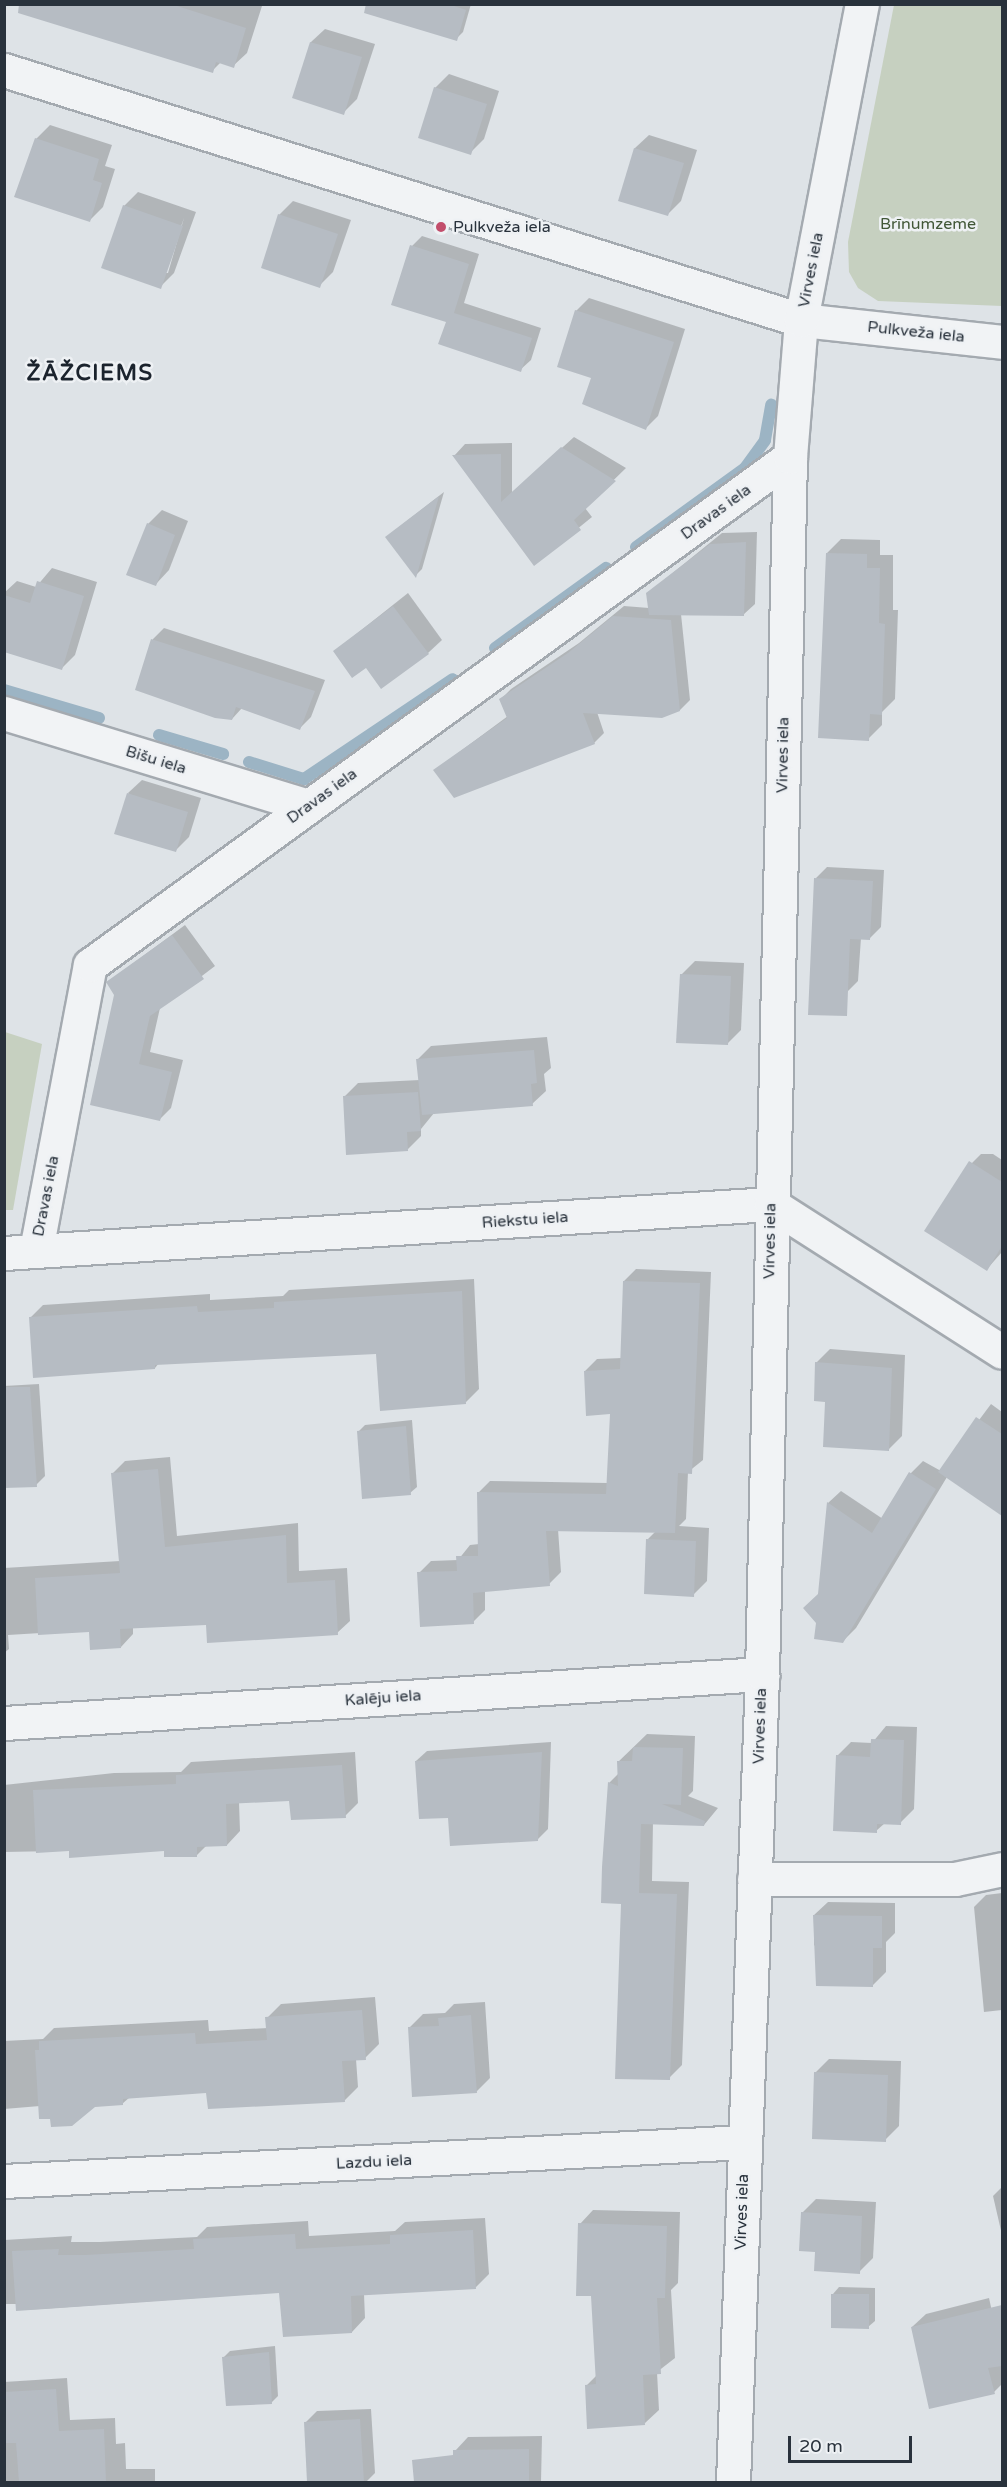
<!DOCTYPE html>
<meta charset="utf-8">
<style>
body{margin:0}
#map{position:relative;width:1007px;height:2487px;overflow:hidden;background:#dee3e7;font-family:"Varela Round",sans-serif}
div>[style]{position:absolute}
.green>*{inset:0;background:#c6d0c0}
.shadow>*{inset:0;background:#0003}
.stream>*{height:12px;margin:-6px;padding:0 6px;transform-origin:6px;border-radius:6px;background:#9cb4c4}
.building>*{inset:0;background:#b6bcc3}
.roads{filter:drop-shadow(2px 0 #a4aab0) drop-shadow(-2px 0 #a4aab0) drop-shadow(0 2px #a4aab0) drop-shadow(0 -2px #a4aab0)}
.minor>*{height:33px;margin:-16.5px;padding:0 16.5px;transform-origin:16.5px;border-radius:16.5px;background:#f1f3f5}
.dots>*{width:16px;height:16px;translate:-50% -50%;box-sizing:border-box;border:3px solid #eef1f4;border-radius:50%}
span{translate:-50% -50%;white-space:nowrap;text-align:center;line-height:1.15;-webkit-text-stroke:5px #eef1f4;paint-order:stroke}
.park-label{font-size:16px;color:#415737}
.poi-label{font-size:16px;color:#29323c}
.left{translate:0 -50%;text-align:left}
.street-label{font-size:16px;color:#29323c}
.district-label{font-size:22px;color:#1b232d;font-weight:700;letter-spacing:1.5px}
.frame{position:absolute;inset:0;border:6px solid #29323c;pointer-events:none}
.scale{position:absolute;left:788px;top:2436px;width:124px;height:27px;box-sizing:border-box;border:3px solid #29323c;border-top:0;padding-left:8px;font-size:18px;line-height:21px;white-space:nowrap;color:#29323c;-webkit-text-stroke:4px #eef1f4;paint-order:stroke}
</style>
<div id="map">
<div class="green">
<i style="clip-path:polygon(894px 5px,1002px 5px,1002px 306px,878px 301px,858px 288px,849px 272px,848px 242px)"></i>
<i style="clip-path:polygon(5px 1032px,42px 1044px,13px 1210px,5px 1210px)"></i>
</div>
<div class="shadow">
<i style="clip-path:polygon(70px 4px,258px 4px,262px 6px,247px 53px,233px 66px,221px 62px,212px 71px)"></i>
<i style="clip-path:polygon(429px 4px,471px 4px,463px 32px,456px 39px)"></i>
<i style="clip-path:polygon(325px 29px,375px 44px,357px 99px,343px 113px,294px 97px,311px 42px)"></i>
<i style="clip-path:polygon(449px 74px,499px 91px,484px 139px,470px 153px,435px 88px)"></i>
<i style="clip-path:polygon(50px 125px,112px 145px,105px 166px,115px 169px,103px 207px,90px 220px,36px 139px)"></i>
<i style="clip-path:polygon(649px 135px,697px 150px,681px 201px,668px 214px,620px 200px,635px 148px)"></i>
<i style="clip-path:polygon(evenodd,138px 192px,196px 212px,174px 273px,160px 287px,124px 206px,138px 192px,184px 218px,168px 273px,165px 273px,184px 218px)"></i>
<i style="clip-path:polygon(293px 201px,351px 220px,333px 272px,319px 286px,279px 215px)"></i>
<i style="clip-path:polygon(422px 236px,479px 254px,464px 303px,541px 328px,531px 360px,520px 370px,448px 321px,412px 246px)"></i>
<i style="clip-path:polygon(589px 298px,685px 329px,658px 416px,645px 429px,593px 377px,576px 311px)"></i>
<i style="clip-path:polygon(574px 437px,626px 468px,585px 508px,592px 517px,534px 564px,454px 456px,465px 444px,512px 443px,512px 493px)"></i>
<i style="clip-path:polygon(444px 492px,422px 569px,416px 575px,394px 531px)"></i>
<i style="clip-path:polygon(162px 510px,188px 521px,169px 570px,156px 584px,148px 524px)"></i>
<i style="clip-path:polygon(757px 532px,755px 604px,743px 615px,681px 614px,690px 700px,680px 710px,597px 712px,604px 733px,594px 743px,454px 797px,435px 770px,508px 716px,501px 699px,511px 689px,579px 643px,624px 606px,649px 608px,648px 593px,722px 533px)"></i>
<i style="clip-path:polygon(841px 539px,880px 540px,880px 555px,893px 555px,893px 610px,898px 610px,895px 699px,882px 712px,882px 725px,868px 739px,827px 553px)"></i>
<i style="clip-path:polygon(52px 568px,97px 582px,75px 655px,62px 668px,4px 650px,4px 593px,17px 581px,36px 587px)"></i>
<i style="clip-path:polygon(408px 593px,442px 640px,428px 653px,366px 666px,335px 651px)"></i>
<i style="clip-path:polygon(164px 628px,325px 680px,311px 717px,300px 728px,242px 708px,232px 719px,137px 689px,153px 639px)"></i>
<i style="clip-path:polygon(142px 780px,201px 798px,189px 837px,175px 851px,128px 793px)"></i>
<i style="clip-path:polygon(827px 867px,884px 870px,881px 927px,869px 939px,861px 938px,858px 981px,847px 992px,816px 878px)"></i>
<i style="clip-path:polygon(185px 925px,215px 966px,160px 1008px,150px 1052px,183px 1060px,171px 1108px,159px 1120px,91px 1104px,116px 995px,108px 982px)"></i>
<i style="clip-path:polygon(695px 961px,744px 963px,741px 1030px,727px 1044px,681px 975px)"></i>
<i style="clip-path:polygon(547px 1037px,551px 1068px,544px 1074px,546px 1091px,532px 1104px,434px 1113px,421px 1129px,421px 1136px,407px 1150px,344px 1097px,358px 1083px,420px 1080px,417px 1060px,431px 1046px)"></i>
<i style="clip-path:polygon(981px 1154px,993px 1154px,1002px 1160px,1002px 1252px,987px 1269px,967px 1168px)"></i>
<i style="clip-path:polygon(636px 1269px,711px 1272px,703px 1460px,688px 1472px,686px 1519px,679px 1526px,709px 1528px,707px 1581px,693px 1595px,648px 1539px,656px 1531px,558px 1529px,561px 1572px,549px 1584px,485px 1590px,485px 1610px,473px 1622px,419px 1573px,431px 1561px,458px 1560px,470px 1545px,479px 1544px,478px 1493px,490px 1481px,608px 1483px,611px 1413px,585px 1371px,597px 1359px,622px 1358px,624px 1281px)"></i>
<i style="clip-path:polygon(474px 1279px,479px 1389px,466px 1402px,378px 1352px,159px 1363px,155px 1368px,30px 1318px,43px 1305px,210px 1294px,210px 1300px,283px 1296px,289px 1290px)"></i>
<i style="clip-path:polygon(830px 1349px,905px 1355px,902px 1436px,888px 1450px,827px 1400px,816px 1363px)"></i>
<i style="clip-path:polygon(39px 1384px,45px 1476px,36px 1485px,4px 1487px,4px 1386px)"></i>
<i style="clip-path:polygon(991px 1404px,1002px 1412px,1002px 1484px,999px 1489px,947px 1477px,856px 1628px,843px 1641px,819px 1594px,828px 1503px,841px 1491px,883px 1519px,911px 1473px,923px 1461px,941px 1471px)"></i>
<i style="clip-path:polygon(412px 1420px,417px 1487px,410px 1493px,358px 1432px,365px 1425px)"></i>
<i style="clip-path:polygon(170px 1457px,177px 1536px,298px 1523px,299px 1571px,347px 1568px,350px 1621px,337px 1633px,208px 1623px,133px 1627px,133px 1634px,121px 1647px,90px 1630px,8px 1635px,9px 1649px,4px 1653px,4px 1568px,120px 1561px,112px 1474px,125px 1461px)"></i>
<i style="clip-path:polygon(886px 1726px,917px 1727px,914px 1809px,900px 1823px,885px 1823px,876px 1831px,837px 1756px,851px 1742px,872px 1743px)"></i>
<i style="clip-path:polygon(647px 1734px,695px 1736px,693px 1791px,688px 1796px,718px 1808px,704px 1825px,653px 1822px,652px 1881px,689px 1882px,682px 2065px,669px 2078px,623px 1903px,609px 1783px,619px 1773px,618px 1762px)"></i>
<i style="clip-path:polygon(551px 1742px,548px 1829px,538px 1839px,416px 1761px,427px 1751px)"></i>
<i style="clip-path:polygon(355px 1752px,358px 1803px,345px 1816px,291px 1799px,239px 1802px,240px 1831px,227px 1845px,207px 1845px,197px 1855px,165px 1849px,4px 1852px,4px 1785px,114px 1773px,181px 1772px,191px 1762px)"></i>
<i style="clip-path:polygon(1002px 1893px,1002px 2010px,984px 2012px,974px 1907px,986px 1895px)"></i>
<i style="clip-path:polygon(828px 1902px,895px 1903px,895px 1933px,886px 1942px,886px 1972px,872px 1986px,814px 1945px,814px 1915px)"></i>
<i style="clip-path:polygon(375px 1997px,379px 2044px,365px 2058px,356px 2059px,358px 2087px,344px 2101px,208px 2092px,130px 2097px,122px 2104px,95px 2105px,51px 2117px,40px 2106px,4px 2109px,4px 2041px,43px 2039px,54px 2028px,208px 2020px,209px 2031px,268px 2028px,267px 2018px,281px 2004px)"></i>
<i style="clip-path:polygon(485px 2002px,490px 2078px,476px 2092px,409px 2028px,423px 2014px,445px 2013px,454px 2004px)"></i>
<i style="clip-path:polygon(829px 2059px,901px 2061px,899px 2126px,885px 2140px,815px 2073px)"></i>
<i style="clip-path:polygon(1002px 2187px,1002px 2235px,993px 2196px)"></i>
<i style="clip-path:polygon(816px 2199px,876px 2202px,873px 2258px,859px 2272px,817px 2251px,802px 2213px)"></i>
<i style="clip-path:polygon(593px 2210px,680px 2212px,678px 2283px,671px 2290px,675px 2358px,657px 2372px,659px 2410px,645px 2423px,586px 2386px,597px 2375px,593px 2295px,580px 2224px)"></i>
<i style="clip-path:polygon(485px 2218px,489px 2274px,476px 2287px,364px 2294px,365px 2318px,352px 2332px,280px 2292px,41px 2309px,17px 2310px,17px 2304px,4px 2304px,4px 2240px,72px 2236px,71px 2242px,100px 2242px,197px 2237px,207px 2227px,308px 2221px,309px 2236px,395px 2231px,405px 2222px)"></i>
<i style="clip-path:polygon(839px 2287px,875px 2288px,875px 2321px,868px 2327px,833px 2294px)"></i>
<i style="clip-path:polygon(989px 2298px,1002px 2357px,1002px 2384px,994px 2392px,912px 2327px,926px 2314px)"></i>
<i style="clip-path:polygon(275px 2346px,278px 2396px,271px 2403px,224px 2357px,230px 2351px)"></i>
<i style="clip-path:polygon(67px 2378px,70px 2420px,115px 2418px,116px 2444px,125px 2443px,126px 2469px,155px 2469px,155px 2482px,4px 2482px,4px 2382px)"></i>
<i style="clip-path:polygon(371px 2409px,375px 2473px,366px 2482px,308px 2482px,306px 2422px,317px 2411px)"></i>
<i style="clip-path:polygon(542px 2436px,541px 2482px,454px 2482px,455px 2451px,468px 2437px)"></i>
</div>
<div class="stream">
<i style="left:636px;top:547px;width:135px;rotate:-35.9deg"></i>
<i style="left:745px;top:468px;width:34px;rotate:-54deg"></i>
<i style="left:765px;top:440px;width:36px;rotate:-80deg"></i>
<i style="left:495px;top:648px;width:137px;rotate:-35.8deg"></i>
<i style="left:4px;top:690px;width:99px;rotate:16.4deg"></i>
<i style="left:159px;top:735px;width:67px;rotate:16.5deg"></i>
<i style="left:249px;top:762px;width:58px;rotate:17.2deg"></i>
<i style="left:304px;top:779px;width:179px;rotate:-33.9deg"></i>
</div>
<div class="building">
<i style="clip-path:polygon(19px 4px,171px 4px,246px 28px,234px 68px,216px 62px,213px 73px,18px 13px)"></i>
<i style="clip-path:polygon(366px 4px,448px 4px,466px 10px,457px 41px,364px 13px)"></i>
<i style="clip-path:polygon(310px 42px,362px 57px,344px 115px,292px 98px)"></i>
<i style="clip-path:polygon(434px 87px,487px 104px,471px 155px,418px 138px)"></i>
<i style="clip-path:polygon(35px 138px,99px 159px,93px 180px,102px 183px,90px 222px,14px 197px)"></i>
<i style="clip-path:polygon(634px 148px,684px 163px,668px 216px,618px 201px)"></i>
<i style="clip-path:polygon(123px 205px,183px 226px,161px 289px,101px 268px)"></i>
<i style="clip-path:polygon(278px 214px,338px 234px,320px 288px,261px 268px)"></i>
<i style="clip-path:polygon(410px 245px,469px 264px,454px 313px,532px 338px,521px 372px,438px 344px,446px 322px,391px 305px)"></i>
<i style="clip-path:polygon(575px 310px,674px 342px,646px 430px,582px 404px,591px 378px,557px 367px)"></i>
<i style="clip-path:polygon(561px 447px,616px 481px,574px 520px,581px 530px,534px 566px,452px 455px,501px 454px,501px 502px)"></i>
<i style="clip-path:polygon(439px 496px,416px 578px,385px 537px)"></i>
<i style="clip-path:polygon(147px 523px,175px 535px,156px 586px,126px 575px)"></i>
<i style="clip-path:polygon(746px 542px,744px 616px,649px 615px,646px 593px,710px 544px)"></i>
<i style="clip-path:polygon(826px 553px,867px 554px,867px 568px,880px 568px,879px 623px,885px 624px,882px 715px,870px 714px,869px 741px,818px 738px)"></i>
<i style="clip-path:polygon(37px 581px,84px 596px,62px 670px,4px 652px,4px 595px,30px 603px)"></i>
<i style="clip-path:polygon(393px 606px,429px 654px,381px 689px,366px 668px,352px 678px,333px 651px)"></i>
<i style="clip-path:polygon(613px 616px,671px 620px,680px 711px,662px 718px,583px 713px,595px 744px,454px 798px,433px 770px,507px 718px,499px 699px,568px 653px)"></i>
<i style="clip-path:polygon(151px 639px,315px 691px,300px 730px,236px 707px,232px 720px,215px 718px,135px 690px)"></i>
<i style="clip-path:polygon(127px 793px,188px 812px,176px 852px,114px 834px)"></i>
<i style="clip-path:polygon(814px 878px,873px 881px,870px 940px,850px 939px,847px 1016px,808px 1015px)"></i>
<i style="clip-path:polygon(172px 935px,204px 979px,150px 1016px,139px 1064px,172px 1072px,160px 1121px,90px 1105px,114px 995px,106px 982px)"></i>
<i style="clip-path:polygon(680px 974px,731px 976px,728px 1045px,676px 1043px)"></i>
<i style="clip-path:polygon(534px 1050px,537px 1083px,531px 1084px,533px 1106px,422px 1115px,416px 1059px)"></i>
<i style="clip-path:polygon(418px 1092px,421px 1131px,407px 1132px,408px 1151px,346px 1155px,343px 1096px)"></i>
<i style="clip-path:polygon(969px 1161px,1002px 1182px,1002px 1246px,987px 1271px,924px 1231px)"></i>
<i style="clip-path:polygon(623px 1281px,700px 1283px,692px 1474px,678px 1473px,675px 1533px,546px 1531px,550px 1586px,473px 1593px,474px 1624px,420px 1627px,417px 1572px,457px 1571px,456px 1556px,478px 1556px,477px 1492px,606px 1494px,610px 1414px,586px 1416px,584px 1371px,620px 1369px)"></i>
<i style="clip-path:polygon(462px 1291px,466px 1404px,380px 1411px,376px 1354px,155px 1365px,155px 1369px,33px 1378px,29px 1317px,197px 1306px,198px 1312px,274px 1308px,274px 1302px)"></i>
<i style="clip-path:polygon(815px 1362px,892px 1368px,889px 1451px,823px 1447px,825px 1402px,814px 1401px)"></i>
<i style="clip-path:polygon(4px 1387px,30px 1387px,37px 1487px,4px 1488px)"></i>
<i style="clip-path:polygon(976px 1417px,1002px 1434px,1002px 1516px,938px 1472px)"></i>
<i style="clip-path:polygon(406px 1426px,411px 1495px,362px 1499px,357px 1431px)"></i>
<i style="clip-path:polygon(158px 1469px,165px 1547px,286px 1535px,287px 1583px,335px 1580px,338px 1635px,207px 1643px,206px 1625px,120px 1629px,121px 1648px,90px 1650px,89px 1632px,38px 1635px,35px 1578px,120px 1573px,111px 1473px)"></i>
<i style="clip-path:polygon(909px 1472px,936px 1489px,843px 1643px,814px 1639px,816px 1623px,803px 1608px,818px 1594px,827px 1502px,872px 1533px)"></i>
<i style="clip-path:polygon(646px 1539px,696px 1541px,694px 1597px,644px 1594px)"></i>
<i style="clip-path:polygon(871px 1739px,904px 1740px,901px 1825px,877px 1824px,877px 1833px,833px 1831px,836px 1755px,870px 1757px)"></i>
<i style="clip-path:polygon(633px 1747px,683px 1748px,681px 1805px,662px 1804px,705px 1821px,704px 1826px,641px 1824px,639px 1893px,677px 1894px,670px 2080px,615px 2079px,621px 1904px,601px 1903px,602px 1867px,608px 1782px,618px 1786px,617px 1761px,632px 1761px)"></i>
<i style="clip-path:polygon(542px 1752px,538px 1841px,450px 1846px,448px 1818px,419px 1819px,415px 1761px)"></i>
<i style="clip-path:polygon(342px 1765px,346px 1818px,291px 1820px,289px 1801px,226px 1804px,227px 1846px,197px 1847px,197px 1857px,164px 1857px,164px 1851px,69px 1858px,69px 1851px,36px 1853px,33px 1790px,176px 1784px,176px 1775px)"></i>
<i style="clip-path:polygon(813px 1915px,882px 1916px,882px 1948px,873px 1948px,873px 1987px,816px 1986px)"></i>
<i style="clip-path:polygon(362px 2010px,366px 2060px,342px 2061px,345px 2102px,208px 2109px,206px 2093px,123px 2099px,123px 2105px,95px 2107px,72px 2126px,51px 2127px,50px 2119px,39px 2119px,35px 2050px,39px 2050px,39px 2041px,195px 2033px,196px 2044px,267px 2040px,265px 2017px)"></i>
<i style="clip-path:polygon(471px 2015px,477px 2093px,412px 2097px,408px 2027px,439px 2026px,438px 2018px)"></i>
<i style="clip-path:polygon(814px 2072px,888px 2075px,886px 2142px,812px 2139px)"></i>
<i style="clip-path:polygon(801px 2212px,862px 2216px,860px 2274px,814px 2271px,815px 2252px,799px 2251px)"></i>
<i style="clip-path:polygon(578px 2223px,667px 2226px,665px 2298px,657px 2298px,661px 2374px,643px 2375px,645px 2425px,587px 2429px,585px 2385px,596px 2384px,591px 2296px,576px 2296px)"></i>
<i style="clip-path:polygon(473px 2230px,476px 2289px,351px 2296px,352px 2333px,283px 2337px,279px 2293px,16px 2311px,12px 2251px,59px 2249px,58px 2255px,85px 2255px,194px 2249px,193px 2239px,295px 2234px,296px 2249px,390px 2244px,390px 2235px)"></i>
<i style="clip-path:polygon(831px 2294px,869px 2294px,869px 2329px,831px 2328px)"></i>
<i style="clip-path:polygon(1002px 2305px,1002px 2366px,988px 2368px,995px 2394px,929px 2409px,911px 2327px)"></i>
<i style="clip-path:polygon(269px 2352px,272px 2404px,226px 2406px,222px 2357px)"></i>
<i style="clip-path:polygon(56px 2389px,59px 2431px,104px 2429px,106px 2482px,19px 2482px,16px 2443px,4px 2443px,4px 2392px)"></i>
<i style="clip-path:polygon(360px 2419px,364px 2482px,307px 2482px,304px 2422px)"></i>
<i style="clip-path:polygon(529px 2449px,529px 2481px,414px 2482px,412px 2460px,453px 2455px,453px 2450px)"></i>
</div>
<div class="roads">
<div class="minor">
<i style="left:4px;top:70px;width:835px;rotate:17.42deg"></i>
<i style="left:801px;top:320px;width:202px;rotate:6.2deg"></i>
<i style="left:4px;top:713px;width:318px;rotate:17deg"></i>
<i style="left:36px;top:1250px;width:290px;rotate:-79.3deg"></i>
<i style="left:90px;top:965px;width:865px;rotate:-35.97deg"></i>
<i style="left:4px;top:1253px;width:769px;rotate:-3.66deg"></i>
<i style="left:771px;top:1204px;width:274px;rotate:32.6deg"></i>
<i style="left:4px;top:1723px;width:760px;rotate:-3.7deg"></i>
<i style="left:754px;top:1879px;width:201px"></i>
<i style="left:955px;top:1879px;width:48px;rotate:-12deg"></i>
<i style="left:4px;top:2181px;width:741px;rotate:-3.02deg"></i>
<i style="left:733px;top:2482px;width:809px;rotate:-87.94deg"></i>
<i style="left:762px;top:1674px;width:1217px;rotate:-88.68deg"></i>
<i style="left:790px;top:457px;width:137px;rotate:-85.4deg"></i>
<i style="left:801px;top:320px;width:322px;rotate:-79.1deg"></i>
</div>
</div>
<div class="dots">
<i style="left:441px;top:227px;background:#c24d6b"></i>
</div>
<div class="park-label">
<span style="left:928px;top:224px">Brīnumzeme</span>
</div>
<div class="poi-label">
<span class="left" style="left:453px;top:227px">Pulkveža iela</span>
</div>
<div class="street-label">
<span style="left:811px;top:270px;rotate:-79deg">Virves iela</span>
<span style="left:916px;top:332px;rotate:6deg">Pulkveža iela</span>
<span style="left:716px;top:512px;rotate:-36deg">Dravas iela</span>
<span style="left:783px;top:755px;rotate:-89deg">Virves iela</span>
<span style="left:156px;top:760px;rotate:17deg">Bišu iela</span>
<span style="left:322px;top:796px;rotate:-36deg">Dravas iela</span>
<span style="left:46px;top:1196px;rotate:-79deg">Dravas iela</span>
<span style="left:525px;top:1220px;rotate:-4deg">Riekstu iela</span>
<span style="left:770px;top:1241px;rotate:-89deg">Virves iela</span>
<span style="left:383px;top:1698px;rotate:-4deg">Kalēju iela</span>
<span style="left:760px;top:1726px;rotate:-88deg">Virves iela</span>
<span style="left:374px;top:2162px;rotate:-3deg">Lazdu iela</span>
<span style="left:742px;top:2212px;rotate:-88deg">Virves iela</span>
</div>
<div class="district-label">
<span style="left:90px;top:374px">ŽĀŽCIEMS</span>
</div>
<div class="frame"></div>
<div class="scale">20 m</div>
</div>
